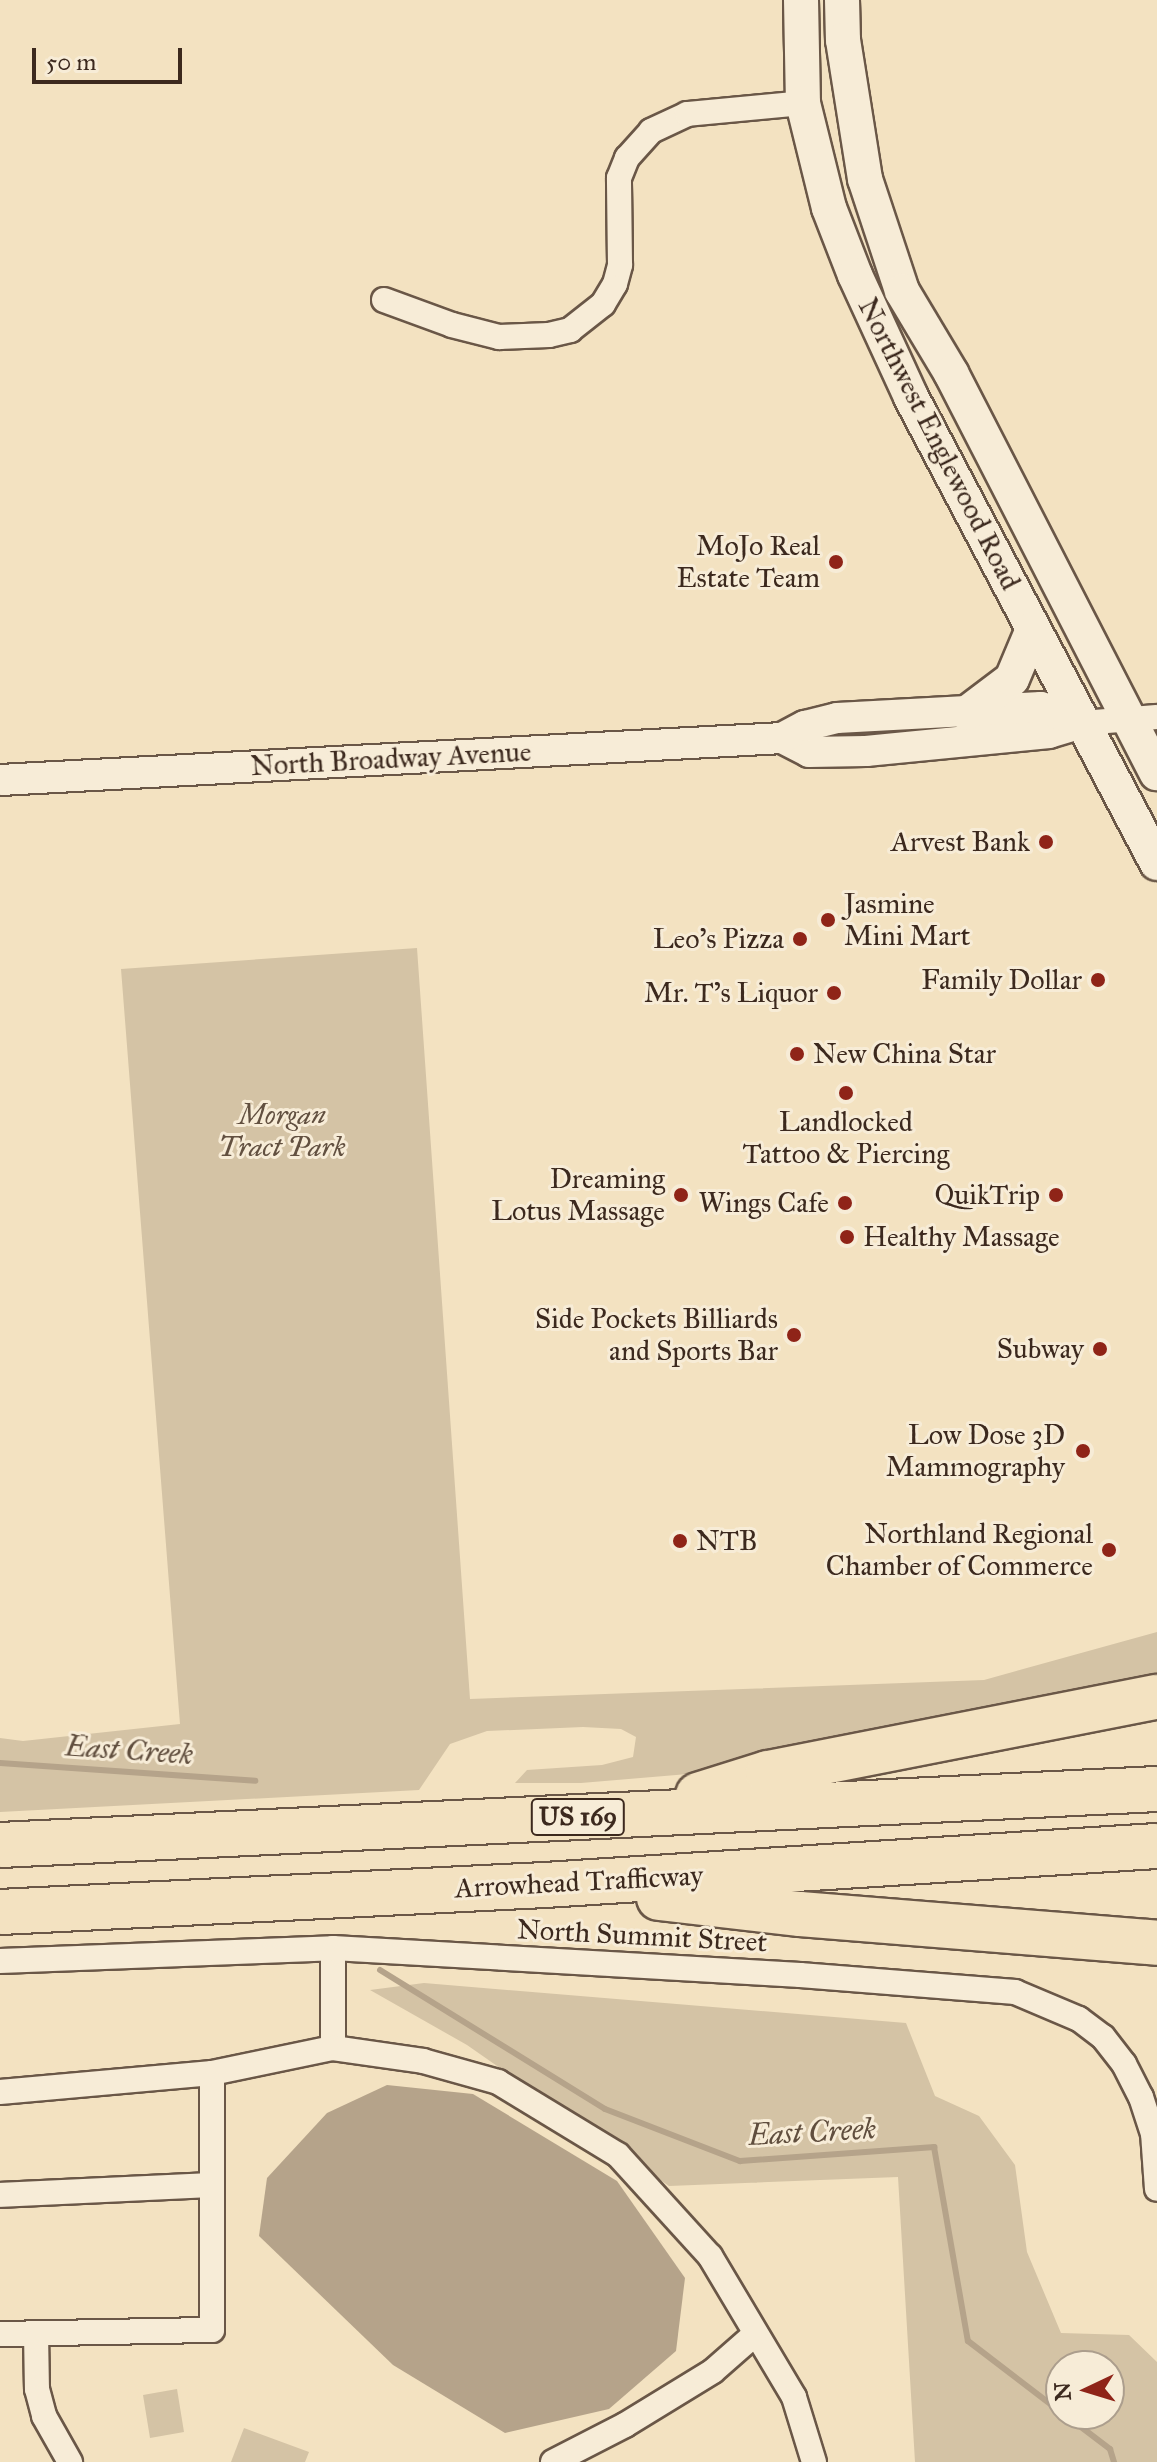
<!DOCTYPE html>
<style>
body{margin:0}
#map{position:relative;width:1157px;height:2462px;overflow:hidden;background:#f3e2c1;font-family:"IM FELL Great Primer",serif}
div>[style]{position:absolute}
.green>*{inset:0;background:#d4c3a5}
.water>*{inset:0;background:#b5a38a}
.stream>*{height:6px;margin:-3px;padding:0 3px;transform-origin:3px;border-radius:3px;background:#b5a38a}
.roads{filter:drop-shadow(2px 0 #6a5747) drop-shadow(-2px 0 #6a5747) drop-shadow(0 2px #6a5747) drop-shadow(0 -2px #6a5747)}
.minor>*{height:24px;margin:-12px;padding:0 12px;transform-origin:12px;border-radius:12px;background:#f7ecd7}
.tertiary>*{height:30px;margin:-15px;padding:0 15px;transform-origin:15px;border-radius:15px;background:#f7ecd7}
.secondary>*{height:34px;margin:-17px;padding:0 17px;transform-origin:17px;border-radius:17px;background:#f7ecd7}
.motorway>*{height:44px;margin:-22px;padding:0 22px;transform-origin:22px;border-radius:22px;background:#f3e2c1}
.dots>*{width:22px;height:22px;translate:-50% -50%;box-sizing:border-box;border:4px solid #f7ecd7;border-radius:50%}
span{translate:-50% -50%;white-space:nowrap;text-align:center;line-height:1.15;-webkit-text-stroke:6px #f7ecd7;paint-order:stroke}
.shield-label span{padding:2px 6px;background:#f7ecd7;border:2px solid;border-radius:6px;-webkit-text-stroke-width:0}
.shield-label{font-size:26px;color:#3c291e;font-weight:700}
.street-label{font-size:28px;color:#3c291e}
.poi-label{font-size:28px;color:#3c291e}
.right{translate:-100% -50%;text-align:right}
.left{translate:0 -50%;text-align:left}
.park-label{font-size:28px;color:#625040;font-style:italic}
.water-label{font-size:30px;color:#604e3e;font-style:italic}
.north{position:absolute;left:1045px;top:2350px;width:80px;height:80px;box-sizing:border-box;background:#f7ecd7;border:2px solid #ac9e8d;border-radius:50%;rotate:266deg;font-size:22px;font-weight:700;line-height:32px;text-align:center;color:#3c291e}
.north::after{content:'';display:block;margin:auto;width:28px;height:36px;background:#8f2418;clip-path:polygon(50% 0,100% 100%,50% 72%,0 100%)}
.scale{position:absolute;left:32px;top:48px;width:150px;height:36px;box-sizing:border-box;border:4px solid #3c291e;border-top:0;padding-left:10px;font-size:24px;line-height:28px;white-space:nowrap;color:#3c291e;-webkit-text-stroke:6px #f7ecd7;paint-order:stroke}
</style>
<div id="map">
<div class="green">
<i style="clip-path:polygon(417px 948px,470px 1699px,984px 1680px,1157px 1632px,1157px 1681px,688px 1774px,581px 1783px,515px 1783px,527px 1770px,602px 1765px,633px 1757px,636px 1737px,621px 1729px,583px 1727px,487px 1731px,450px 1744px,419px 1790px,0 1812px,0 1738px,23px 1741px,180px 1724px,121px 969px)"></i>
<i style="clip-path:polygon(evenodd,424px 1983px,906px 2023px,935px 2096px,979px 2116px,1015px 2165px,1027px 2252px,1061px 2333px,1129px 2335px,1157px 2362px,1157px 2462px,915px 2462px,898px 2177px,669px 2186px,467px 2045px,370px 1990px,424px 1983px,1061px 2366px,1109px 2366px,1109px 2414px,1061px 2414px,1061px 2366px)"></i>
<i style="clip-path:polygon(177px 2389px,184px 2432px,150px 2438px,143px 2395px)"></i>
<i style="clip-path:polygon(244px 2428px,309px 2452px,305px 2462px,231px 2462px)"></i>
</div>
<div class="water">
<i style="clip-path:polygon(387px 2085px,473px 2094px,617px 2181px,685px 2278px,676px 2351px,609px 2409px,505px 2433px,393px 2365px,259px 2236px,267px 2178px,327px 2113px)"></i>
</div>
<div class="stream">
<i style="left:0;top:1763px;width:256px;rotate:4deg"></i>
<i style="left:380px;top:1970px;width:264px;rotate:31.7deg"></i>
<i style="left:605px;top:2109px;width:145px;rotate:21.1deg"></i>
<i style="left:740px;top:2161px;width:195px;rotate:-4.1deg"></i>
<i style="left:934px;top:2147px;width:197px;rotate:80.1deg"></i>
<i style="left:968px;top:2341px;width:117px;rotate:37.4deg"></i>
<i style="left:1064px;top:2414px;width:58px;rotate:37.3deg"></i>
<i style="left:1110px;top:2449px;width:14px;rotate:73deg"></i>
</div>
<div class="roads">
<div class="minor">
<i style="left:384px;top:300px;width:72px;rotate:20.2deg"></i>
<i style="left:452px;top:325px;width:49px;rotate:14.3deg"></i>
<i style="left:499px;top:337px;width:50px;rotate:-2.3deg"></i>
<i style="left:549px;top:335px;width:22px;rotate:-13deg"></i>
<i style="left:570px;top:330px;width:42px;rotate:-38.2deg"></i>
<i style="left:603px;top:304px;width:23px;rotate:-59deg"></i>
<i style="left:615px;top:284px;width:20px;rotate:-75deg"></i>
<i style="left:620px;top:265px;width:87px;rotate:-90.7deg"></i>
<i style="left:619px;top:178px;width:22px;rotate:-68deg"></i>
<i style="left:627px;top:158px;width:36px;rotate:-48deg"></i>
<i style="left:651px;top:131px;width:40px;rotate:-25deg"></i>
<i style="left:687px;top:114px;width:117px;rotate:-5.4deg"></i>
<i style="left:1082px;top:723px;width:75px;rotate:-4.6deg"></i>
<i style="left:333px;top:1948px;width:100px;rotate:90deg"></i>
<i style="left:0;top:1961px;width:333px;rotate:-2.2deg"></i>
<i style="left:333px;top:1948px;width:468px;rotate:3.3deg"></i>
<i style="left:800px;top:1975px;width:216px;rotate:4.5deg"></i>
<i style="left:1015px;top:1992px;width:69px;rotate:22.9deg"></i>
<i style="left:1079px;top:2019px;width:30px;rotate:37deg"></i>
<i style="left:1103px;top:2037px;width:34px;rotate:52deg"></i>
<i style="left:1124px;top:2064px;width:37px;rotate:63deg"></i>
<i style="left:1141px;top:2097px;width:38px;rotate:72deg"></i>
<i style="left:1153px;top:2133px;width:56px;rotate:85.9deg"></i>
<i style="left:0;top:2092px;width:213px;rotate:-5.1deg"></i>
<i style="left:212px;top:2073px;width:124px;rotate:-11.7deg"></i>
<i style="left:333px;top:2048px;width:91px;rotate:8.2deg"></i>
<i style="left:423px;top:2061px;width:78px;rotate:15.6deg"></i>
<i style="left:498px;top:2082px;width:140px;rotate:31.3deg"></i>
<i style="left:618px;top:2155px;width:137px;rotate:47.7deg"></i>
<i style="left:710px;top:2256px;width:164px;rotate:59.2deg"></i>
<i style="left:794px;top:2397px;width:68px;rotate:72.9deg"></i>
<i style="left:0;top:2195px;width:210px;rotate:-2.7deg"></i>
<i style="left:36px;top:2333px;width:56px;rotate:89deg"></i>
<i style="left:37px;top:2389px;width:28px;rotate:75deg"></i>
<i style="left:44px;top:2416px;width:53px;rotate:60.5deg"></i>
<i style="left:0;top:2334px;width:212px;rotate:-1.1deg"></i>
<i style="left:212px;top:2330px;width:257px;rotate:-90deg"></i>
<i style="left:553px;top:2462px;width:81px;rotate:-27.2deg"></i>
<i style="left:625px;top:2425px;width:103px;rotate:-31.5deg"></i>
<i style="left:713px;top:2371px;width:55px;rotate:-41.3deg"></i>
</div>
<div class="tertiary">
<i style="left:782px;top:738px;width:30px;rotate:27deg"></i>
<i style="left:809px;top:752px;width:57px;rotate:-1deg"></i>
<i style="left:866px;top:751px;width:184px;rotate:-5.6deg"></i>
<i style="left:1049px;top:733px;width:34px;rotate:-17deg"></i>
<i style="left:0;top:780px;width:783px;rotate:-3.07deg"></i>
<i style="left:782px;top:738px;width:26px;rotate:-28deg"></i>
<i style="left:805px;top:726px;width:33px;rotate:-14deg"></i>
<i style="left:837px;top:718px;width:204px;rotate:-3.1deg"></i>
<i style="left:1041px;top:707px;width:44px;rotate:21.3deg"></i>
</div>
<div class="secondary">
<i style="left:801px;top:0;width:103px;rotate:88.9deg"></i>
<i style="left:803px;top:103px;width:108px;rotate:76.1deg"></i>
<i style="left:829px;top:208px;width:72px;rotate:68.8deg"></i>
<i style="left:855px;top:275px;width:134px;rotate:65.3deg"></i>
<i style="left:911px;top:397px;width:527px;rotate:62.17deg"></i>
<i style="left:842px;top:0;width:40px;rotate:88.6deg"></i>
<i style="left:843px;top:40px;width:141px;rotate:81deg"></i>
<i style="left:865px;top:179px;width:118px;rotate:71.7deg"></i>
<i style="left:902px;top:291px;width:96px;rotate:59.1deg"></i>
<i style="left:951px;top:373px;width:450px;rotate:62.8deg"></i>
<i style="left:967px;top:713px;width:56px;rotate:-37.1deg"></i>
<i style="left:1012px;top:679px;width:54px;rotate:-67.2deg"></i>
</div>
<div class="motorway">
<i style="left:698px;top:1795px;width:73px;rotate:-17.4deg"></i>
<i style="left:768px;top:1773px;width:396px;rotate:-11.1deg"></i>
<i style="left:0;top:1845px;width:1158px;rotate:-2.77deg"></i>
<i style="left:659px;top:1898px;width:142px;rotate:6.5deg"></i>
<i style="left:800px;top:1914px;width:358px;rotate:4.6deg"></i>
<i style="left:0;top:1912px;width:546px;rotate:-2.84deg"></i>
<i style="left:545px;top:1885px;width:613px;rotate:-3.65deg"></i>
</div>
</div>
<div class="dots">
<i style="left:836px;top:562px;background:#8f2418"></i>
<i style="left:1046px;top:842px;background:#8f2418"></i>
<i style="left:828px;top:920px;background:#8f2418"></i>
<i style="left:800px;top:939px;background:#8f2418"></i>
<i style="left:1098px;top:980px;background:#8f2418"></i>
<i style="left:834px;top:993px;background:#8f2418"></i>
<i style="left:797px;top:1054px;background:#8f2418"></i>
<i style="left:846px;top:1093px;background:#8f2418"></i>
<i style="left:681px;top:1195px;background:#8f2418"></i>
<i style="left:1056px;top:1195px;background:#8f2418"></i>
<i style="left:845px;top:1203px;background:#8f2418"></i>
<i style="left:847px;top:1237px;background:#8f2418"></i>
<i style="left:794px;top:1335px;background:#8f2418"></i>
<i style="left:1100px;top:1349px;background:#8f2418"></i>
<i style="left:1083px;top:1451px;background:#8f2418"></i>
<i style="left:680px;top:1541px;background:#8f2418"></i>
<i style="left:1109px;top:1550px;background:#8f2418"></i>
</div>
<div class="shield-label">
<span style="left:578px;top:1817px">US 169</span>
</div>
<div class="street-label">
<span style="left:939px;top:444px;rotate:63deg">Northwest Englewood Road</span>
<span style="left:391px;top:759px;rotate:-3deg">North Broadway Avenue</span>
<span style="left:579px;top:1882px;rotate:-3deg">Arrowhead Trafficway</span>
<span style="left:642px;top:1936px;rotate:3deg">North Summit Street</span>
</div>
<div class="poi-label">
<span class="right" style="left:820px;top:562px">MoJo Real<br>Estate Team</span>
<span class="right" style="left:1030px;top:842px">Arvest Bank</span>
<span class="left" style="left:844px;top:920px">Jasmine<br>Mini Mart</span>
<span class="right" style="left:784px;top:939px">Leo's Pizza</span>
<span class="right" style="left:1082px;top:980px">Family Dollar</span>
<span class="right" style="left:818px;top:993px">Mr. T's Liquor</span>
<span class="left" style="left:813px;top:1054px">New China Star</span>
<span style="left:846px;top:1138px">Landlocked<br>Tattoo &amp; Piercing</span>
<span class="right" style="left:665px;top:1195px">Dreaming<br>Lotus Massage</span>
<span class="right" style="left:1040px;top:1195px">QuikTrip</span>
<span class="right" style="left:829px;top:1203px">Wings Cafe</span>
<span class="left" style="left:863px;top:1237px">Healthy Massage</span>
<span class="right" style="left:778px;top:1335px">Side Pockets Billiards<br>and Sports Bar</span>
<span class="right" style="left:1084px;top:1349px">Subway</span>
<span class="right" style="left:1065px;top:1451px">Low Dose 3D<br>Mammography</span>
<span class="right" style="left:1093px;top:1550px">Northland Regional<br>Chamber of Commerce</span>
<span class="left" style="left:696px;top:1541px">NTB</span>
</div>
<div class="park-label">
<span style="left:282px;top:1131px">Morgan<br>Tract Park</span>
</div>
<div class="water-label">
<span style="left:129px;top:1750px;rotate:4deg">East Creek</span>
<span style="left:812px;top:2132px;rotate:-3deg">East Creek</span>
</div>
<div class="north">N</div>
<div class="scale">50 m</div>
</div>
